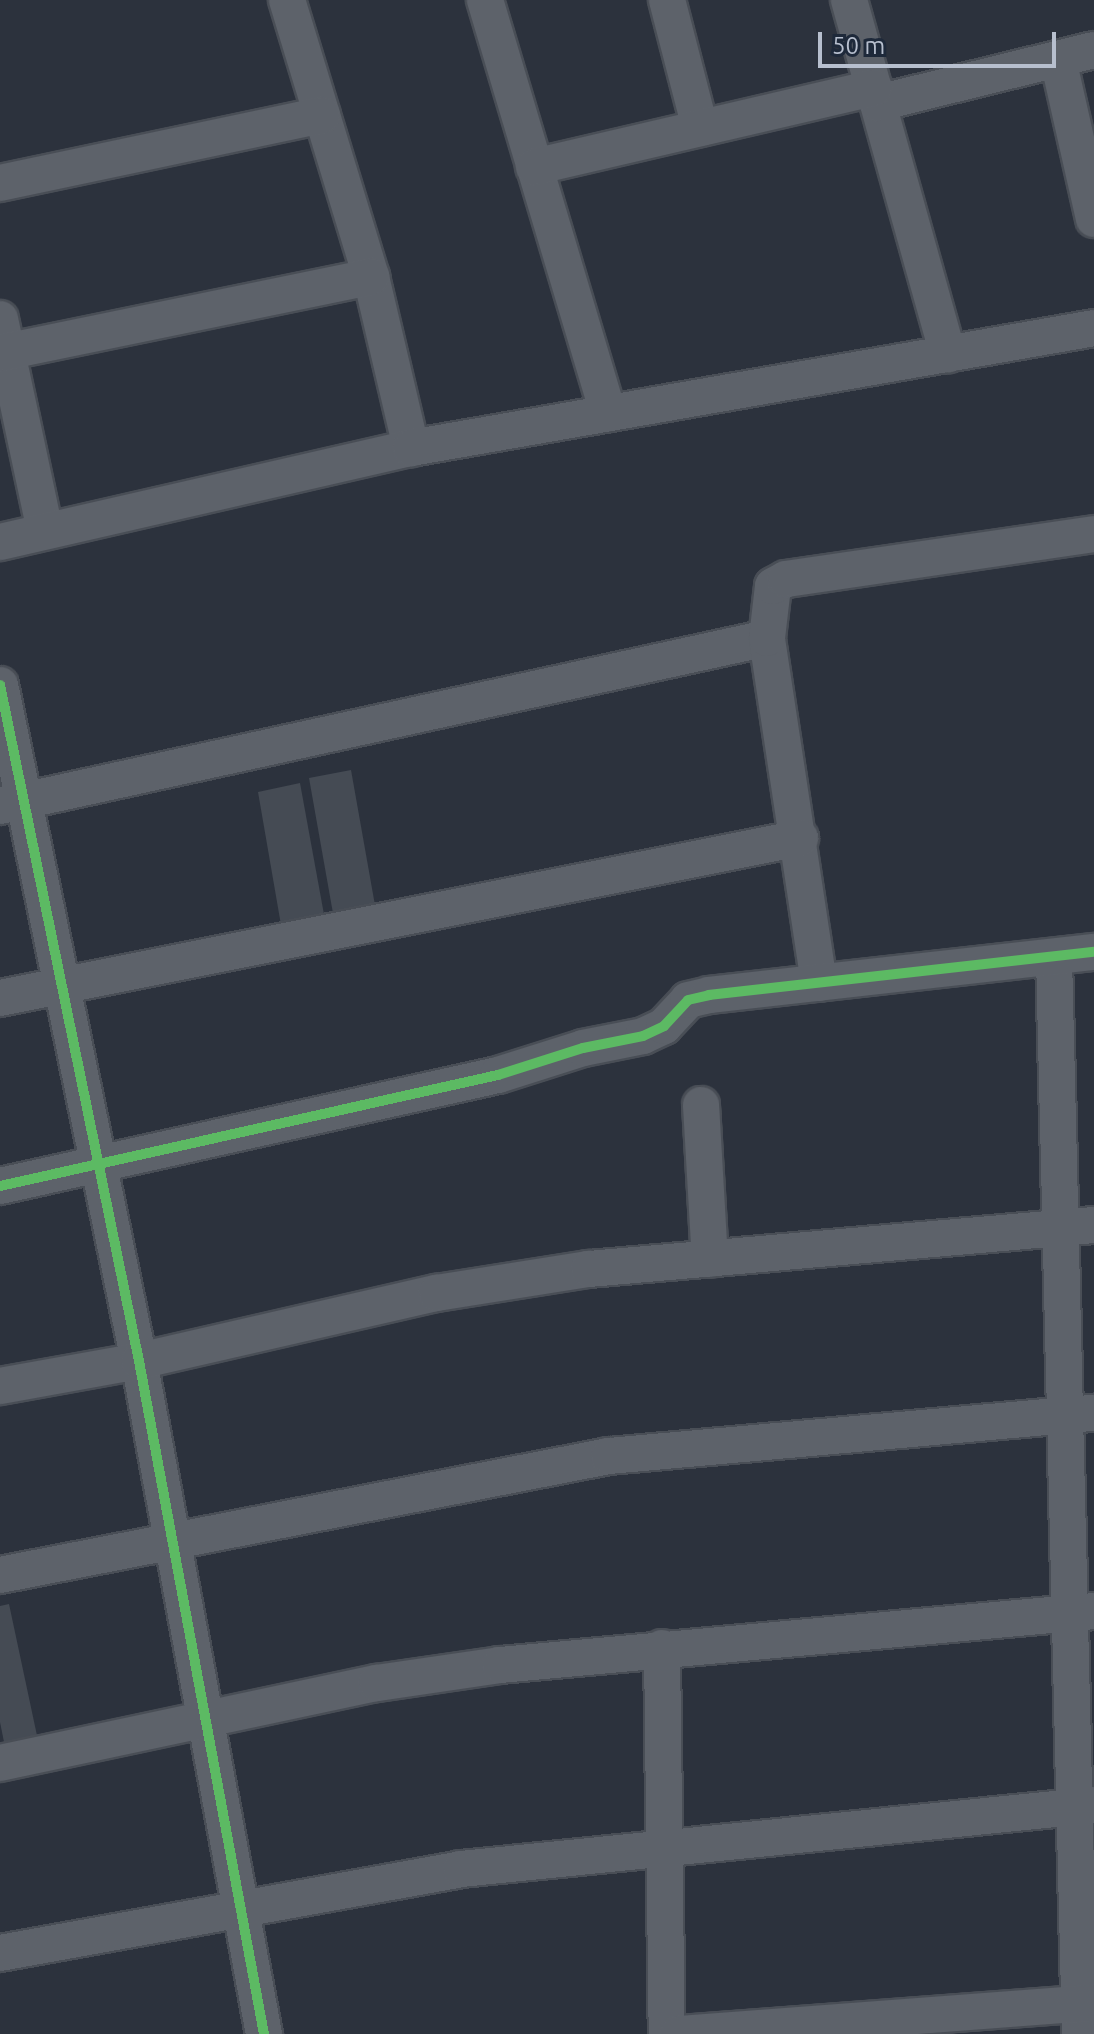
<!DOCTYPE html>
<style>
body{margin:0}
#map{position:relative;width:1094px;height:2034px;overflow:hidden;background:#2c323d;font-family:Ubuntu,sans-serif}
div>[style]{position:absolute}
.building>*{inset:0;background:#454b54}
.roads{filter:drop-shadow(2px 0 #494e56) drop-shadow(-2px 0 #494e56) drop-shadow(0 2px #494e56) drop-shadow(0 -2px #494e56)}
.minor>*{height:36px;margin:-18px;padding:0 18px;transform-origin:18px;border-radius:18px;background:#5d626a}
.cycleway>*{height:10px;margin:-5px;padding:0 5px;transform-origin:5px;border-radius:5px;background:#5cba63}
span{translate:-50% -50%;white-space:nowrap;text-align:center;line-height:1.15;-webkit-text-stroke:8px #1e293a;paint-order:stroke}
.scale{position:absolute;left:818px;top:32px;width:238px;height:36px;box-sizing:border-box;border:4px solid #b7bfce;border-top:0;padding-left:10px;font-size:24px;line-height:28px;white-space:nowrap;color:#b7bfce;-webkit-text-stroke:6px #1e293a;paint-order:stroke}
</style>
<div id="map">
<div class="building">
<i style="clip-path:polygon(351px 770px,376px 911px,334px 919px,309px 778px)"></i>
<i style="clip-path:polygon(300px 783px,325px 920px,281px 925px,258px 792px)"></i>
<i style="clip-path:polygon(9px 1604px,39px 1745px,6px 1752px,0 1722px,0 1606px)"></i>
</div>
<div class="roads">
<div class="minor">
<i style="left:287px;top:0;width:289px;rotate:73.1deg"></i>
<i style="left:371px;top:277px;width:176px;rotate:76.8deg"></i>
<i style="left:485px;top:0;width:431px;rotate:73.4deg"></i>
<i style="left:667px;top:0;width:132px;rotate:75.5deg"></i>
<i style="left:849px;top:0;width:368px;rotate:74.4deg"></i>
<i style="left:1058px;top:59px;width:164px;rotate:77.3deg"></i>
<i style="left:878px;top:103px;width:222px;rotate:-13.8deg"></i>
<i style="left:534px;top:167px;width:349px;rotate:-13.1deg"></i>
<i style="left:0;top:183px;width:329px;rotate:-11.9deg"></i>
<i style="left:0;top:319px;width:216px;rotate:78deg"></i>
<i style="left:0;top:353px;width:379px;rotate:-11.6deg"></i>
<i style="left:0;top:542px;width:422px;rotate:-12.9deg"></i>
<i style="left:411px;top:448px;width:693px;rotate:-9.96deg"></i>
<i style="left:0;top:685px;width:690px;rotate:78.38deg"></i>
<i style="left:139px;top:1361px;width:685px;rotate:79.48deg"></i>
<i style="left:0;top:806px;width:785px;rotate:-12.35deg"></i>
<i style="left:1054px;top:957px;width:1077px;rotate:88.62deg"></i>
<i style="left:819px;top:983px;width:349px;rotate:-98.6deg"></i>
<i style="left:767px;top:638px;width:52px;rotate:-83.4deg"></i>
<i style="left:773px;top:586px;width:15px;rotate:-28deg"></i>
<i style="left:786px;top:579px;width:311px;rotate:-8.3deg"></i>
<i style="left:0;top:998px;width:816px;rotate:-11.31deg"></i>
<i style="left:701px;top:1105px;width:154px;rotate:86.7deg"></i>
<i style="left:0;top:1186px;width:510px;rotate:-12.57deg"></i>
<i style="left:498px;top:1075px;width:89px;rotate:-17.6deg"></i>
<i style="left:583px;top:1048px;width:61px;rotate:-11.3deg"></i>
<i style="left:643px;top:1036px;width:23px;rotate:-25deg"></i>
<i style="left:664px;top:1026px;width:35px;rotate:-47deg"></i>
<i style="left:688px;top:1000px;width:22px;rotate:-13deg"></i>
<i style="left:709px;top:995px;width:387px;rotate:-6.4deg"></i>
<i style="left:0;top:1386px;width:141px;rotate:-10.2deg"></i>
<i style="left:139px;top:1361px;width:306px;rotate:-12.9deg"></i>
<i style="left:437px;top:1293px;width:154px;rotate:-9deg"></i>
<i style="left:589px;top:1269px;width:507px;rotate:-4.98deg"></i>
<i style="left:0;top:1575px;width:621px;rotate:-11.06deg"></i>
<i style="left:609px;top:1456px;width:487px;rotate:-5.1deg"></i>
<i style="left:662px;top:1648px;width:386px;rotate:89.3deg"></i>
<i style="left:0;top:1763px;width:385px;rotate:-12deg"></i>
<i style="left:377px;top:1683px;width:124px;rotate:-8.3deg"></i>
<i style="left:500px;top:1665px;width:596px;rotate:-5.19deg"></i>
<i style="left:0;top:1953px;width:469px;rotate:-10.3deg"></i>
<i style="left:461px;top:1869px;width:636px;rotate:-5.77deg"></i>
<i style="left:678px;top:2034px;width:417px;rotate:-4.3deg"></i>
</div>
</div>
<div class="cycleway">
<i style="left:0;top:685px;width:690px;rotate:78.38deg"></i>
<i style="left:139px;top:1361px;width:685px;rotate:79.48deg"></i>
<i style="left:0;top:1186px;width:510px;rotate:-12.57deg"></i>
<i style="left:498px;top:1075px;width:89px;rotate:-17.6deg"></i>
<i style="left:583px;top:1048px;width:61px;rotate:-11.3deg"></i>
<i style="left:643px;top:1036px;width:23px;rotate:-25deg"></i>
<i style="left:664px;top:1026px;width:35px;rotate:-47deg"></i>
<i style="left:688px;top:1000px;width:22px;rotate:-13deg"></i>
<i style="left:709px;top:995px;width:387px;rotate:-6.4deg"></i>
</div>
<div class="scale">50 m</div>
</div>
